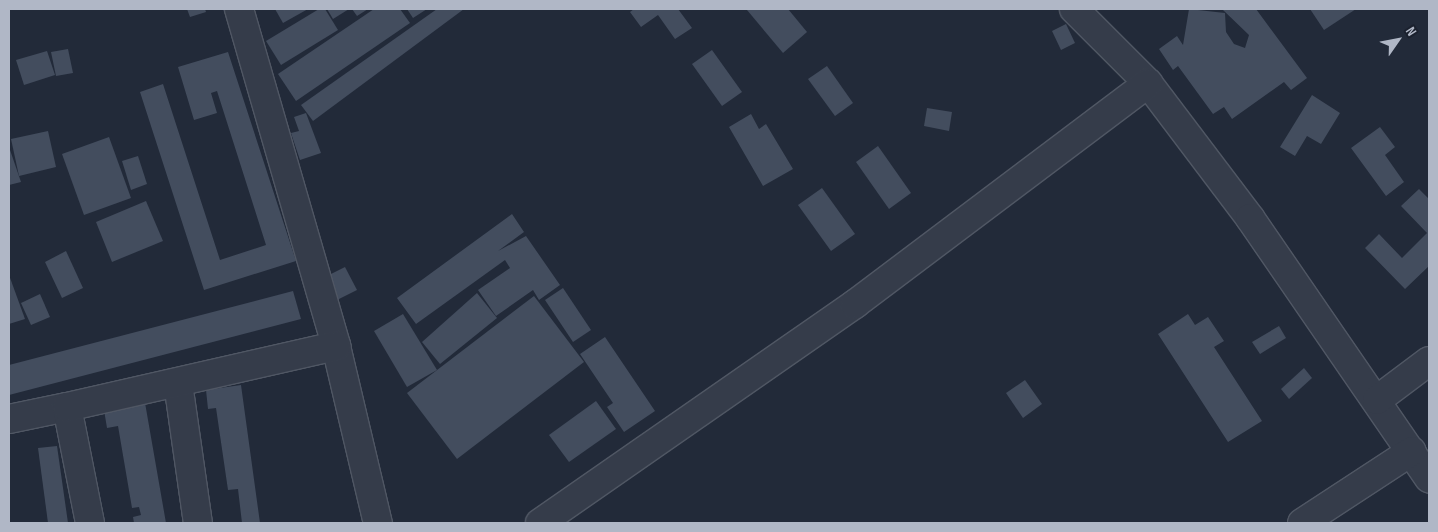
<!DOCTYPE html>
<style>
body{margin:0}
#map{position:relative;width:1438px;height:532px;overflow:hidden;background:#222a39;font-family:"Sofia Sans Condensed",sans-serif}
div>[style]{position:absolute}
.building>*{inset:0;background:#434d5e}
.roads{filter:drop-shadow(1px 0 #505764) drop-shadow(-1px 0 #505764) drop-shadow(0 1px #505764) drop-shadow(0 -1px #505764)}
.minor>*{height:28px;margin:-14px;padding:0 14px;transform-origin:14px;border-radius:14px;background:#353c4a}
span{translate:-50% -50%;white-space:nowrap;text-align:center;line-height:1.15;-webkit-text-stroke:5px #1b212e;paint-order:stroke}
.frame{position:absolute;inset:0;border:10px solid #b0b7c6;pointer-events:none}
.north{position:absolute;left:1373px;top:15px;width:50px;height:50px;-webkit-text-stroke:4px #1b212e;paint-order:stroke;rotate:57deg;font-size:14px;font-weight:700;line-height:20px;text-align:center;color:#b0b7c6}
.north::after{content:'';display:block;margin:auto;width:18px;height:22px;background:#b0b7c6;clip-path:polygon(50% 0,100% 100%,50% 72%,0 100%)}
</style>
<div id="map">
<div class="building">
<i style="clip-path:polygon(187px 9px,205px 9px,206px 12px,190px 17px)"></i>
<i style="clip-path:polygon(275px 9px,308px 9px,283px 23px)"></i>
<i style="clip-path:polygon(319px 9px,325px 9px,338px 30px,281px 65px,266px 41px)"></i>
<i style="clip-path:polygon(327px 9px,349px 9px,333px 19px)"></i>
<i style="clip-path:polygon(352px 9px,368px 9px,357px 16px)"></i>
<i style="clip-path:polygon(374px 9px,400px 9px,410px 23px,296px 101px,278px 74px)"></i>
<i style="clip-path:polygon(407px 9px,427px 9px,413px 18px)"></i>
<i style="clip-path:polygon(437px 9px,464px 9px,313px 121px,301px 105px)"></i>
<i style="clip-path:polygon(634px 9px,678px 9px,692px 28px,675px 39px,658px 15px,641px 27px,630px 12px)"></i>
<i style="clip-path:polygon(788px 9px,807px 32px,783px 53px,747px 10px)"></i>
<i style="clip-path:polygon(1189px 9px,1225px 13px,1226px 32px,1234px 44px,1245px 48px,1249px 35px,1223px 10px,1256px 9px,1307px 78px,1291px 90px,1284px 82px,1232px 119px,1224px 107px,1213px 114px,1178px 66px,1173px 70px,1159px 49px,1177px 36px,1183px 45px)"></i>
<i style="clip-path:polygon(1310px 9px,1356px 9px,1324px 30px)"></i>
<i style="clip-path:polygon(1066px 24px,1075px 43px,1061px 50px,1052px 31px)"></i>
<i style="clip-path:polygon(68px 49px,73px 73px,56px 76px,51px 52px)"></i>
<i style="clip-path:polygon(712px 50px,742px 92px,722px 106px,692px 64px)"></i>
<i style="clip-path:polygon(47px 51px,55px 75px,24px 85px,16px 60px)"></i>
<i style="clip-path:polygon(228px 52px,296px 261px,204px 290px,140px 92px,163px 84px,220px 260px,266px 245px,217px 91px,211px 93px,217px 113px,194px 120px,178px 67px)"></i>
<i style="clip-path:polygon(827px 66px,853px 103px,835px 116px,808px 79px)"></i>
<i style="clip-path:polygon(1312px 95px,1340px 113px,1321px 144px,1307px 136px,1295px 156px,1280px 147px)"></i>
<i style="clip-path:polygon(927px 108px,952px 112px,949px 131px,924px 126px)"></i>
<i style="clip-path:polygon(306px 113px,321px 153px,300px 160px,291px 133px,299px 131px,294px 117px)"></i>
<i style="clip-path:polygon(751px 114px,759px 129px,766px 124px,793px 169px,763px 186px,729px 127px)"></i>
<i style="clip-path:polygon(1380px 127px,1395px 147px,1385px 155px,1404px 182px,1386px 196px,1351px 148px)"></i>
<i style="clip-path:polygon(48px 131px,56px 167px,19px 176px,11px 139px)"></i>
<i style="clip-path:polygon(109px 137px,131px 198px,84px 215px,62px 154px)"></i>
<i style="clip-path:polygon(878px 146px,911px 193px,889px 209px,856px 162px)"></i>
<i style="clip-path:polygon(9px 147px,21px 182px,9px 185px)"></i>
<i style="clip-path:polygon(138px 156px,147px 184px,131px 190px,122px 161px)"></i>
<i style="clip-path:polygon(822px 188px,855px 234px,831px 251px,798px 205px)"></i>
<i style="clip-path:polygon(1419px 189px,1429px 199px,1429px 266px,1405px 289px,1365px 248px,1379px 234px,1402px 258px,1427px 233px,1401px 206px)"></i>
<i style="clip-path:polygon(146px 201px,163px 241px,112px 262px,96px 222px)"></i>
<i style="clip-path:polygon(512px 214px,524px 232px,498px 251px,526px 236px,560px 285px,539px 300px,533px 290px,496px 316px,478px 290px,510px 268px,505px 260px,416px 324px,397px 298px)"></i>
<i style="clip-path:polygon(66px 251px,83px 288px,62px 298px,45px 262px)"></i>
<i style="clip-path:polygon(345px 267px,357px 290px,337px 300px,325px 277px)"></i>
<i style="clip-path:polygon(9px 275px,25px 319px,9px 324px)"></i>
<i style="clip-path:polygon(563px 288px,591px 330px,573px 342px,545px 300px)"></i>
<i style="clip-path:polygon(293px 291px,301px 319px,9px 395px,9px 365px)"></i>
<i style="clip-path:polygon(477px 293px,497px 318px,440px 364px,422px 342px)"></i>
<i style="clip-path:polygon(40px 294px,50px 317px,31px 325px,21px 303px)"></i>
<i style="clip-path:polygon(534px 296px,584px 362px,457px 459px,407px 393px)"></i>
<i style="clip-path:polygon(403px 314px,437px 370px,407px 387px,374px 331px)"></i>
<i style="clip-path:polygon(1188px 314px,1195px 325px,1208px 317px,1224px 341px,1214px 347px,1262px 421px,1228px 442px,1158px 334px)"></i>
<i style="clip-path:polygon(1279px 326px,1286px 338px,1260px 354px,1252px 342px)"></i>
<i style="clip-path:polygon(605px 337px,655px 411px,624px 432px,607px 407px,613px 403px,580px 354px)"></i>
<i style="clip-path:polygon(1304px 368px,1312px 378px,1289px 399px,1281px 389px)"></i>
<i style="clip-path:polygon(1025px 380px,1042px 404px,1023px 418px,1006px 393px)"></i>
<i style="clip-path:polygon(241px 385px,260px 523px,242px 523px,238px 489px,228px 490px,216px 408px,208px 409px,206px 390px)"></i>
<i style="clip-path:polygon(144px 397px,166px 523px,134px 523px,133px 517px,141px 515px,139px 507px,132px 508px,118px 426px,107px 428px,103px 404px)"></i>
<i style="clip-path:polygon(596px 401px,616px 429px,569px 462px,549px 435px)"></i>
<i style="clip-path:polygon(57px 446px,68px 523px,48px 523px,38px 448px)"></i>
</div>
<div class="roads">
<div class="minor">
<i style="left:239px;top:9px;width:351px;rotate:73.9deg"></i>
<i style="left:336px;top:346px;width:182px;rotate:76.7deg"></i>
<i style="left:1074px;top:9px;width:105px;rotate:45deg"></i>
<i style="left:1148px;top:83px;width:169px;rotate:52.9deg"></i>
<i style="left:1250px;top:218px;width:316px;rotate:55.5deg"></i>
<i style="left:178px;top:383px;width:141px;rotate:81.9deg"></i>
<i style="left:1377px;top:400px;width:65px;rotate:-36.9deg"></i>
<i style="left:9px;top:419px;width:59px;rotate:-11.7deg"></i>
<i style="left:90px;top:523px;width:118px;rotate:-101.2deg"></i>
<i style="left:67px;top:407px;width:276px;rotate:-12.8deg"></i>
<i style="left:540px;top:523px;width:384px;rotate:-34.8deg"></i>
<i style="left:855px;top:304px;width:367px;rotate:-37deg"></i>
<i style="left:1302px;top:523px;width:131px;rotate:-33.2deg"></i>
</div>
</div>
<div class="frame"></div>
<div class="north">N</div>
</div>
